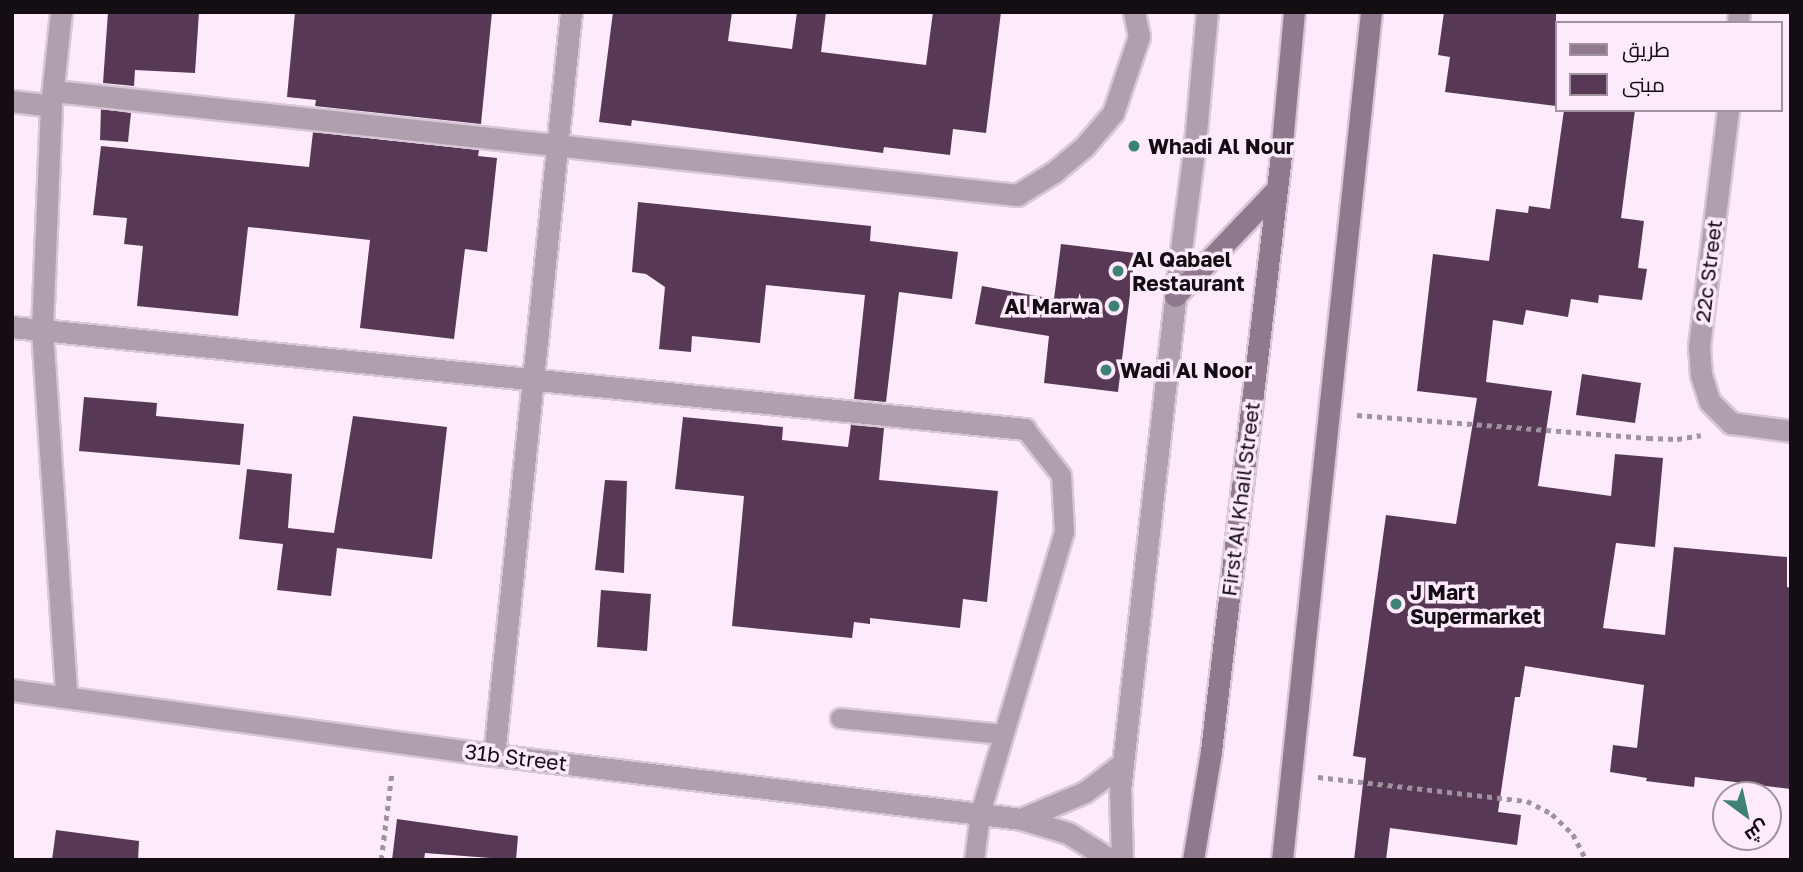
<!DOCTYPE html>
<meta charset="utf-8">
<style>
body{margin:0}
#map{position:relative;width:1803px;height:872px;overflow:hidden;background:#fdeafb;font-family:"Golos Text",Cairo,sans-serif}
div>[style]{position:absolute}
.building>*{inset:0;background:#573955}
.path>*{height:4.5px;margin-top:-2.25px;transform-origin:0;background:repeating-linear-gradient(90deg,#a1929f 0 5px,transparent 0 10px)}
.roads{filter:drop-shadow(2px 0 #d8c7d6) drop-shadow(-2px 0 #d8c7d6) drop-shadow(0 2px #d8c7d6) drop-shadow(0 -2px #d8c7d6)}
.lane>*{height:19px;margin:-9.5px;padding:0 9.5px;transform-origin:9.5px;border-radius:9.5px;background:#b0a0ae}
.street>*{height:21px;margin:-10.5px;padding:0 10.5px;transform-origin:10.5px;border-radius:10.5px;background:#b0a0ae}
.secondary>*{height:21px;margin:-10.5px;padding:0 10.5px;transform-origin:10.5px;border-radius:10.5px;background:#90798e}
.dots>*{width:19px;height:19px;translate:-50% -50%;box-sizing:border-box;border:4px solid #fdeafb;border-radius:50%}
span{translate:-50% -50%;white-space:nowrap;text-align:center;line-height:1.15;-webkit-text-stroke:7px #fdeafb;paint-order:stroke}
.poi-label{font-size:21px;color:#140d14;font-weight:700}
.left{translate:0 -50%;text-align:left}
.right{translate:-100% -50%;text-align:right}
.street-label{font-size:21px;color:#140d14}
.frame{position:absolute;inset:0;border:14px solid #140d14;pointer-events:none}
.legend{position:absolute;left:1555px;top:21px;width:228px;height:91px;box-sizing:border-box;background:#fdeafb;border:2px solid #a0929f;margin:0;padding:9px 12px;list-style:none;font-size:21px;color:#140d14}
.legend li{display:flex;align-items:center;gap:14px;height:35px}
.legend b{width:35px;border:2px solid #a0929f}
.north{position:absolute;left:1712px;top:781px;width:70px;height:70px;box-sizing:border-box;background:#fdeafb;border:2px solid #a0929f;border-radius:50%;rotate:147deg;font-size:19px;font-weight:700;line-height:28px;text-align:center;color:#140d14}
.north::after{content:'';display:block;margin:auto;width:24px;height:32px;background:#3e8275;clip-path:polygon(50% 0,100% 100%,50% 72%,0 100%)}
</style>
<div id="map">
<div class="building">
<i style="clip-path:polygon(108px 12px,199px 12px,195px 73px,135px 70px,134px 86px,103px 83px)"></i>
<i style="clip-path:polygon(295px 12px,492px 12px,481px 124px,315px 106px,316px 100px,287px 97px)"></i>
<i style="clip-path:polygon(613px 12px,732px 12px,728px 41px,792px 49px,797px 12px,826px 12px,821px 52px,926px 65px,933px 12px,1001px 12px,986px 133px,953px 129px,950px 155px,884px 147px,883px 153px,632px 120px,631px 126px,599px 122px)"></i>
<i style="clip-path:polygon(1444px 12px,1556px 12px,1556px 106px,1445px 92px,1450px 57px,1438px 55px)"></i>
<i style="clip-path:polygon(101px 109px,131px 113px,128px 142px,100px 140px)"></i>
<i style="clip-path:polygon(1564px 110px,1635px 110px,1621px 218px,1644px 221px,1638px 268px,1647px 269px,1642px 300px,1599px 295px,1598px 303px,1571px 299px,1568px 317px,1526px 310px,1523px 325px,1493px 320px,1486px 382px,1552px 391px,1538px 486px,1611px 496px,1615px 454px,1663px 458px,1655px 547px,1616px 543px,1603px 628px,1665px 635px,1674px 547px,1787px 557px,1787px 587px,1791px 588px,1791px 789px,1695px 777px,1694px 787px,1646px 781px,1647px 778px,1610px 772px,1613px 745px,1637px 748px,1644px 685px,1525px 666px,1520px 697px,1515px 697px,1498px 812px,1521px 815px,1517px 845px,1390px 828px,1386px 860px,1354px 860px,1366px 758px,1353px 756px,1386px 515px,1456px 524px,1477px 398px,1417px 391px,1433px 254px,1489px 261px,1496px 209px,1528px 213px,1529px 206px,1550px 209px)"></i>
<i style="clip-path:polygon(313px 132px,479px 150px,478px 156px,497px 158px,487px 252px,465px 249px,454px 339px,360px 328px,370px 240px,287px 231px,248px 227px,238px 316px,137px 306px,143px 246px,124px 244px,127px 218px,93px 215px,101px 146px,309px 167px)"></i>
<i style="clip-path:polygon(638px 202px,871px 226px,870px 241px,958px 252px,952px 299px,899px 292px,886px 402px,854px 399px,865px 295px,766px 285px,760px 343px,692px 336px,691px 352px,659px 349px,665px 287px,646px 274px,632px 272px)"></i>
<i style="clip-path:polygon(1061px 244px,1135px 253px,1118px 392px,1044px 383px,1049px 336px,975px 324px,982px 286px,1054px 299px)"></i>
<i style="clip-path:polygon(1582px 374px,1641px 383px,1635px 423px,1576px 415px)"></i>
<i style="clip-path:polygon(84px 397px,157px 403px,156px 416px,244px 424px,240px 465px,79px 451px)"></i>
<i style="clip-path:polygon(353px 416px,447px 427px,432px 559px,337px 548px,331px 596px,277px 590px,283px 544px,239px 539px,247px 469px,292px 474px,288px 528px,334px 533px)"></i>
<i style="clip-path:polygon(683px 417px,783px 427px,782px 440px,848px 447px,851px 425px,884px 428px,879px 480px,998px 491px,987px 602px,963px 599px,960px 628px,870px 618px,870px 624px,854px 622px,852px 638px,732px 626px,744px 496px,675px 489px)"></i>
<i style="clip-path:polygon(605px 480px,627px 481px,624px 573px,595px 570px)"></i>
<i style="clip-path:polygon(601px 590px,651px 594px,647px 651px,597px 647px)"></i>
<i style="clip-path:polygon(397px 819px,518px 836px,516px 860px,425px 853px,424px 860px,392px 860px)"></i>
<i style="clip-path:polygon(56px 830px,139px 841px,138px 860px,52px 860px)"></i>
</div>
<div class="path">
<i style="left:1357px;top:415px;width:292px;rotate:4.5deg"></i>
<i style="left:1648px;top:438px;width:29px;rotate:2deg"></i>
<i style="left:1677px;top:439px;width:24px;rotate:-9deg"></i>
<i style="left:1318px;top:777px;width:210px;rotate:6.6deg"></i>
<i style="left:1527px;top:801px;width:28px;rotate:27deg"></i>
<i style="left:1552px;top:814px;width:29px;rotate:44deg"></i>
<i style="left:1573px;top:834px;width:29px;rotate:63deg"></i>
<i style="left:381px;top:860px;width:90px;rotate:-83deg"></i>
</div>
<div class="roads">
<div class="lane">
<i style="left:840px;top:718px;width:164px;rotate:5.6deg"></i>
<i style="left:974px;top:860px;width:47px;rotate:-82.7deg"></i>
<i style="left:980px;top:813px;width:294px;rotate:-73.4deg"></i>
<i style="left:1064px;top:531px;width:56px;rotate:-93.1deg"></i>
<i style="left:1061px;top:475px;width:58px;rotate:-128deg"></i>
</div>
<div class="street">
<i style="left:61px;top:12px;width:95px;rotate:96.1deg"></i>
<i style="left:51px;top:106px;width:224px;rotate:92.3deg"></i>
<i style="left:42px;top:330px;width:366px;rotate:86.2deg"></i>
<i style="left:1738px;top:23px;width:11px;rotate:-85deg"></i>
<i style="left:54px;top:91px;width:969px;rotate:6.16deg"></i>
<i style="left:1017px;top:195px;width:44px;rotate:-31.9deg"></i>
<i style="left:1054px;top:172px;width:39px;rotate:-40deg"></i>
<i style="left:1084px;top:147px;width:45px;rotate:-49.5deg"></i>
<i style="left:1113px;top:113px;width:81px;rotate:-71.3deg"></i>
<i style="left:1139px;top:36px;width:25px;rotate:-102deg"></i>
<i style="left:12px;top:101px;width:39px;rotate:7deg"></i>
<i style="left:1728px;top:110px;width:238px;rotate:97deg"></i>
<i style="left:1699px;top:346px;width:29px;rotate:86deg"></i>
<i style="left:1701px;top:375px;width:28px;rotate:72deg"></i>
<i style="left:1710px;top:402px;width:30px;rotate:45deg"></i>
<i style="left:1731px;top:423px;width:61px;rotate:7.6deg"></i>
<i style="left:12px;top:327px;width:1018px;rotate:5.75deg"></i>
<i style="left:12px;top:690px;width:486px;rotate:7.7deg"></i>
<i style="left:494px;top:755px;width:531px;rotate:6.92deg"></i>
<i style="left:1021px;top:819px;width:49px;rotate:16.6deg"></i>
<i style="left:1068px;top:833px;width:51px;rotate:32.1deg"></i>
<i style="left:494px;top:755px;width:747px;rotate:-84.08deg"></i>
<i style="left:1021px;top:819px;width:69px;rotate:-22.9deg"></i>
<i style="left:1085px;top:792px;width:48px;rotate:-37.3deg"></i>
<i style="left:1122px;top:860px;width:70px;rotate:-91.6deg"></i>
<i style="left:1120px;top:790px;width:497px;rotate:-83.6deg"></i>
<i style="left:1175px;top:296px;width:154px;rotate:-82.6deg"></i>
<i style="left:1195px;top:143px;width:132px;rotate:-84.8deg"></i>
</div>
<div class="secondary">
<i style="left:1175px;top:296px;width:148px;rotate:-46.4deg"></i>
<i style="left:1193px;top:860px;width:110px;rotate:-80.6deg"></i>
<i style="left:1211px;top:751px;width:600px;rotate:-83.3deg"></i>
<i style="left:1281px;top:155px;width:144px;rotate:-84.8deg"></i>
<i style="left:1282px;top:860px;width:853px;rotate:-84.01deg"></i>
</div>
</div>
<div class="dots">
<i style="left:1134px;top:146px;background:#3e8275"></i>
<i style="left:1118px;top:271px;background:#3e8275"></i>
<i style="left:1114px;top:306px;background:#3e8275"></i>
<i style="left:1106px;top:370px;background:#3e8275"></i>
<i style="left:1396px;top:604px;background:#3e8275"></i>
</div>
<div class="poi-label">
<span class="left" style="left:1148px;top:146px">Whadi Al Nour</span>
<span class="left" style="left:1132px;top:271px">Al Qabael<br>Restaurant</span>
<span class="right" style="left:1100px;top:306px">Al Marwa</span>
<span class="left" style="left:1120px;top:370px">Wadi Al Noor</span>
<span class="left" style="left:1410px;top:604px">J Mart<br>Supermarket</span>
</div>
<div class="street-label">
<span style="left:1708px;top:271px;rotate:-83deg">22c Street</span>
<span style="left:1240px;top:499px;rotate:-83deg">First Al Khail Street</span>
<span style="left:516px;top:757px;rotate:7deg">31b Street</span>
</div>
<div class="frame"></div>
<ul class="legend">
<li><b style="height:9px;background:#90798e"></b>طريق</li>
<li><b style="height:19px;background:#573955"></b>مبنى</li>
</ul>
<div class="north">ش</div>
</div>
